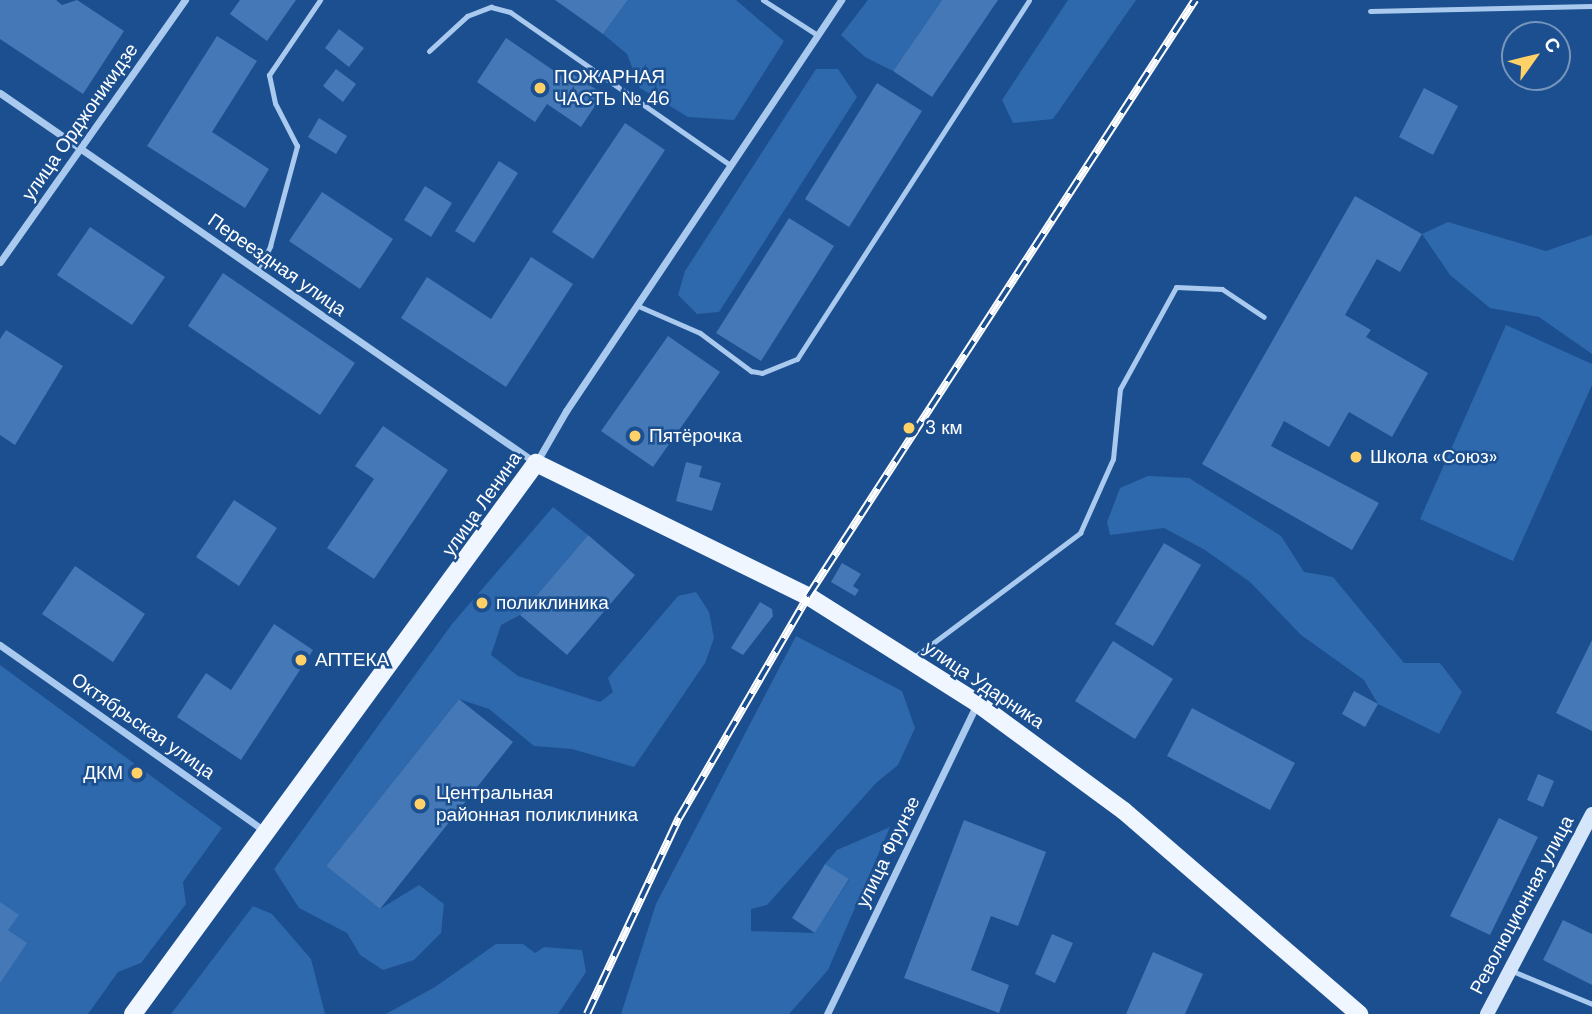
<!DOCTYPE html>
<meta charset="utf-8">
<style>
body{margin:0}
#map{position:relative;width:1592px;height:1014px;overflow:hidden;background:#1b4f8f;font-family:"DM Sans",sans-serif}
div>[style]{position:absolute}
.green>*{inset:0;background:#2e69ad}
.building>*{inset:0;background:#4478b7}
.lane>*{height:5px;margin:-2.5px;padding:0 2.5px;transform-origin:2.5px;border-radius:2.5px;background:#a9c9ee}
.street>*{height:7px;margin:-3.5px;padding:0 3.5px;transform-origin:3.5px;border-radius:3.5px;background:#a9c9ee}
.secondary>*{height:14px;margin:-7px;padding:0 7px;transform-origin:7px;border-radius:7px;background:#d6e6fa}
.primary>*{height:18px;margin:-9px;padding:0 9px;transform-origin:9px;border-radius:9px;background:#f0f6ff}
.rail>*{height:8px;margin-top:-4px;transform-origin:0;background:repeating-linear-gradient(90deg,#1b4f8f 0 16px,#fff 0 32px);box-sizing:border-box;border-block:2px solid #fff}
.dots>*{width:19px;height:19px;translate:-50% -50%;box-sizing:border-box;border:4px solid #1b4f8f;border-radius:50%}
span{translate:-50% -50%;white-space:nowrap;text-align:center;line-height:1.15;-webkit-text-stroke:5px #1b4f8f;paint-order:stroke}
.poi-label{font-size:19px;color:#fff}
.left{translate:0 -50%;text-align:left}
.right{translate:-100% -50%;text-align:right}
.street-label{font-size:19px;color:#fff}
.north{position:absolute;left:1501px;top:21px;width:70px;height:70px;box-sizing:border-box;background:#1b4f8f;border:2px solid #7695bc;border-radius:50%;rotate:56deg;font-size:19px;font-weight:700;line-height:28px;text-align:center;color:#fff}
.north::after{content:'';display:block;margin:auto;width:24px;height:32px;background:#ffd166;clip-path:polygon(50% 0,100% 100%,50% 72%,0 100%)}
</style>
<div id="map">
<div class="green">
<i style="clip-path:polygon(628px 0,736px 0,784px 41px,734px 120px,688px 117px,640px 88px,627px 54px,603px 34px)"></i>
<i style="clip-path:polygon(868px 0,942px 0,893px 71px,865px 57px,841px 35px)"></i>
<i style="clip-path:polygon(1068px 0,1136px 0,1053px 119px,1013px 123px,1002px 100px)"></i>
<i style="clip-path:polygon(816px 69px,838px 69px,857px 97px,719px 312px,697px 314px,678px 295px,685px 271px)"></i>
<i style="clip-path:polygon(1448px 222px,1546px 251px,1592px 235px,1592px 354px,1539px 317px,1490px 308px,1450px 275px,1422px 234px)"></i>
<i style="clip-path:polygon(1506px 325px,1592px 364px,1592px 385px,1513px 561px,1420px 519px)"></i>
<i style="clip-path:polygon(1148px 476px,1189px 478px,1281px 536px,1304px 572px,1333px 577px,1404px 663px,1440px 663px,1462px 692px,1439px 734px,1378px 704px,1364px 680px,1301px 635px,1250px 582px,1205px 550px,1164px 528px,1110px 535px,1107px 522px,1120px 488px)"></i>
<i style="clip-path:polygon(553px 507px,588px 535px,520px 615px,501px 625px,491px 655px,518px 676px,600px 702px,613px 692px,608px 678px,678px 596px,696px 592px,709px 612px,714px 638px,705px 663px,634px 767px,572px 749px,534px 746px,489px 709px,459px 699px,326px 866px,380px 909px,419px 885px,444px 904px,441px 933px,414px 960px,383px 970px,360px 955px,347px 933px,299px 908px,274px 869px,452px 624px)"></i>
<i style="clip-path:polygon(796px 636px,902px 691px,915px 728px,898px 765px,876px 783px,767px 905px,751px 909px,751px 931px,815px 933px,849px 880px,825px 864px,837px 850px,890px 827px,828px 970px,789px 1014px,621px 1014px,656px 904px)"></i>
<i style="clip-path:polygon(0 665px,222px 828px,183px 882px,186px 904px,141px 963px,118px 972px,88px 1014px,0 1014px)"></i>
<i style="clip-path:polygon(253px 906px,272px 914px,311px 959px,325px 1014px,171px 1014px)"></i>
<i style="clip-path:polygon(496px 944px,523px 944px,535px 953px,544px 947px,582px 950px,586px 972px,558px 1014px,386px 1014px,435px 987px)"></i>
</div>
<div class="building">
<i style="clip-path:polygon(0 0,56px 0,62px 5px,77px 0,124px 31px,83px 94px,0 39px)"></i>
<i style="clip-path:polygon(240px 0,296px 0,267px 41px,230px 14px)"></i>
<i style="clip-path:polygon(555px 0,628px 0,603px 34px)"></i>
<i style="clip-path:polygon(942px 0,998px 0,932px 97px,893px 71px)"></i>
<i style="clip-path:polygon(339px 29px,364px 48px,349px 67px,325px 48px)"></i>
<i style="clip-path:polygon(217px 36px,257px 61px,212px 132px,269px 169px,245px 208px,147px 146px)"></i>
<i style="clip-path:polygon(506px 38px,563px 77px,568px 71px,603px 94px,581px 127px,547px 104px,535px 122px,477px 82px)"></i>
<i style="clip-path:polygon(336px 69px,356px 84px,343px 102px,323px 86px)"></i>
<i style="clip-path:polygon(877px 83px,922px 111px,849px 227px,805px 199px)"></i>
<i style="clip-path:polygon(1424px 88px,1458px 106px,1433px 155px,1399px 137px)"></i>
<i style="clip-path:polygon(319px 118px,347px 136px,336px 154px,308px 137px)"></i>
<i style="clip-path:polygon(625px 123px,665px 150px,593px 259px,552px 232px)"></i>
<i style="clip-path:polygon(499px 161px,518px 173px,474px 243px,455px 231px)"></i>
<i style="clip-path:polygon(425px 186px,452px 203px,431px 237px,404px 220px)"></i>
<i style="clip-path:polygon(322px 192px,393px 239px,360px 289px,289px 241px)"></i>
<i style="clip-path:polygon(1355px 196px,1422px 234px,1400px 272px,1377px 259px,1345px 315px,1371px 330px,1366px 337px,1428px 373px,1392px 437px,1349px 412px,1329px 447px,1284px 421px,1271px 446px,1379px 503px,1352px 550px,1202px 464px)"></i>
<i style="clip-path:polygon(789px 218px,834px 246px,761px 361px,716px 333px)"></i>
<i style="clip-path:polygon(90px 227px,165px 277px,132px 325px,57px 275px)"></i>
<i style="clip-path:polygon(531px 257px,573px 284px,506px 387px,401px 318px,427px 277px,491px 319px)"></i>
<i style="clip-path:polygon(223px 273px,355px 363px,320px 415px,188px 326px)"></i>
<i style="clip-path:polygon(6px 330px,63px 366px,15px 445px,0 435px,0 339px)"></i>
<i style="clip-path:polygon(668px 336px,720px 372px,653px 467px,601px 431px)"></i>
<i style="clip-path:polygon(383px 426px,448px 470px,374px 579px,327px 548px,374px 479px,355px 466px)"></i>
<i style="clip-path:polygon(686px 462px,702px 466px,699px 477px,721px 483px,712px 511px,676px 501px)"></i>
<i style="clip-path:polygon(234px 500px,277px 528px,239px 586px,196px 557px)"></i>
<i style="clip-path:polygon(588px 535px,635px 575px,567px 655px,520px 615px)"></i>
<i style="clip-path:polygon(1164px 543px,1201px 565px,1153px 646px,1115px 624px)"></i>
<i style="clip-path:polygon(842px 563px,861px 574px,853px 586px,859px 590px,855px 596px,831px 582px)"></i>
<i style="clip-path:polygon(75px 566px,145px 614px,113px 662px,42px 614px)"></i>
<i style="clip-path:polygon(760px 602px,772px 609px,773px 616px,743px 655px,731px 648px)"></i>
<i style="clip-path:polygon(274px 624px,313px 650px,241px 760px,177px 717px,206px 673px,231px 690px)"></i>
<i style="clip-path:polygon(1592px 640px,1592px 731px,1556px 713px)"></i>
<i style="clip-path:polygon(1113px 641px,1173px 679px,1135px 739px,1075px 701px)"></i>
<i style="clip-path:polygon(1354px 691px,1378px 704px,1365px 727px,1342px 714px)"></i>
<i style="clip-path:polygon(459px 699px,513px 742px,380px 909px,326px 866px)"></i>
<i style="clip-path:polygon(1192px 708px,1295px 763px,1270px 810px,1167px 756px)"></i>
<i style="clip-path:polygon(1538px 774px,1554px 781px,1543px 807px,1527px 800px)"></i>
<i style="clip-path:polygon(1499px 818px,1538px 837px,1490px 935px,1450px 916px)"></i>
<i style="clip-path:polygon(964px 820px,1046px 852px,1018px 926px,991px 916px,971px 970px,1009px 985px,999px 1013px,904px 978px)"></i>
<i style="clip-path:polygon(825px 864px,849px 879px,815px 933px,792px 918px)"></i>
<i style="clip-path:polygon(0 902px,19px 915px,8px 930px,27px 943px,0 983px)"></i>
<i style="clip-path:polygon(1563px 920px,1592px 934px,1592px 985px,1543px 960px)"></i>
<i style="clip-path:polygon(1052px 934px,1073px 943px,1055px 983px,1035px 974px)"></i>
<i style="clip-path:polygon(1153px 952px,1203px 974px,1185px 1014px,1126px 1014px)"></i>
</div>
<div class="lane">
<i style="left:763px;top:0;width:63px;rotate:32.7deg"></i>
<i style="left:1370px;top:11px;width:222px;rotate:-1.3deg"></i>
<i style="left:429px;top:51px;width:52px;rotate:-42.6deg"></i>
<i style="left:467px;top:16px;width:26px;rotate:-21deg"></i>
<i style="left:491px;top:7px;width:20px;rotate:15deg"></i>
<i style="left:510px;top:12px;width:267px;rotate:34.8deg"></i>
<i style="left:258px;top:271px;width:28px;rotate:-64deg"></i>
<i style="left:270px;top:246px;width:104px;rotate:-74.9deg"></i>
<i style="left:297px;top:146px;width:48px;rotate:-117.1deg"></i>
<i style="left:275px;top:103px;width:29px;rotate:-102deg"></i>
<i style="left:269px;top:75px;width:91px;rotate:-55.8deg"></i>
<i style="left:636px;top:305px;width:70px;rotate:23.6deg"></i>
<i style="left:700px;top:333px;width:64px;rotate:36.7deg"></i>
<i style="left:751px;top:371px;width:11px;rotate:10deg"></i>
<i style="left:762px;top:373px;width:38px;rotate:-22deg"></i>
<i style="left:797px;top:359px;width:427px;rotate:-57.1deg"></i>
<i style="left:913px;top:658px;width:209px;rotate:-36.8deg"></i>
<i style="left:1080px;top:533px;width:81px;rotate:-66deg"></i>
<i style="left:1113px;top:459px;width:70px;rotate:-84.3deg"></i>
<i style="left:1120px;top:389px;width:116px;rotate:-61.2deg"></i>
<i style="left:1176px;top:287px;width:46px;rotate:2.5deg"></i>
<i style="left:1222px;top:289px;width:50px;rotate:33.7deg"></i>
<i style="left:1510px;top:970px;width:89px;rotate:22.5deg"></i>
</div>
<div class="street">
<i style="left:0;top:93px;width:651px;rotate:34.62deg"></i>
<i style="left:536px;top:463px;width:60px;rotate:-60deg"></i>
<i style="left:566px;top:411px;width:495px;rotate:-56.2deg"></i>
<i style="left:0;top:262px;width:321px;rotate:-54.8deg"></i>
<i style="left:0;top:645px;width:324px;rotate:35.1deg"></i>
<i style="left:827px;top:1014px;width:344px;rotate:-64.2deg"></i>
</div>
<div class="secondary">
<i style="left:1487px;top:1014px;width:226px;rotate:-62.3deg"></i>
</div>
<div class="primary">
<i style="left:133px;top:1014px;width:683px;rotate:-53.82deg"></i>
<i style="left:536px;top:463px;width:303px;rotate:26.1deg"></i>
<i style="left:808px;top:596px;width:200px;rotate:32.3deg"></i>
<i style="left:977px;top:703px;width:182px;rotate:36.3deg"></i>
<i style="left:1124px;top:811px;width:311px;rotate:40.8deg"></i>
</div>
<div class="rail">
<i style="left:587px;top:1014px;width:217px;rotate:-64.9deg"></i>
<i style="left:679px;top:818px;width:257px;rotate:-59.8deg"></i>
<i style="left:808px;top:596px;width:711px;rotate:-57deg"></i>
</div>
<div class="dots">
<i style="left:540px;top:88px;background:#ffd166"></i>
<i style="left:909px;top:428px;background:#ffd166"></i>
<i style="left:635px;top:436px;background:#ffd166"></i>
<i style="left:1356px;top:457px;background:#ffd166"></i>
<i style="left:482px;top:603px;background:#ffd166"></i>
<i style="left:301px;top:660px;background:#ffd166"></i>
<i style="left:137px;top:773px;background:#ffd166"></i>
<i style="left:420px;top:804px;background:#ffd166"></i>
</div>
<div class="poi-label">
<span class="left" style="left:554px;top:88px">ПОЖАРНАЯ<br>ЧАСТЬ № 46</span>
<span class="left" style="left:925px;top:428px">3 км</span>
<span class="left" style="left:649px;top:436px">Пятёрочка</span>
<span class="left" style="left:1370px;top:457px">Школа «Союз»</span>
<span class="left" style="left:496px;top:603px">поликлиника</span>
<span class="left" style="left:315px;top:660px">АПТЕКА</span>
<span class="right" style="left:123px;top:773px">ДКМ</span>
<span class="left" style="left:436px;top:804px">Центральная<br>районная поликлиника</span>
</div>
<div class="street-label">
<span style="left:80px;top:122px;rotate:-55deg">улица Орджоникидзе</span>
<span style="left:277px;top:265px;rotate:35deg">Переездная улица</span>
<span style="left:482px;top:504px;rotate:-55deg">улица Ленина</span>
<span style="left:984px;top:685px;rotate:34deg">улица Ударника</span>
<span style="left:143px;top:726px;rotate:35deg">Октябрьская улица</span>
<span style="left:888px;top:852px;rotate:-64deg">улица Фрунзе</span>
<span style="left:1522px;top:905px;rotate:-62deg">Революционная улица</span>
</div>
<div class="north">С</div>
</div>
